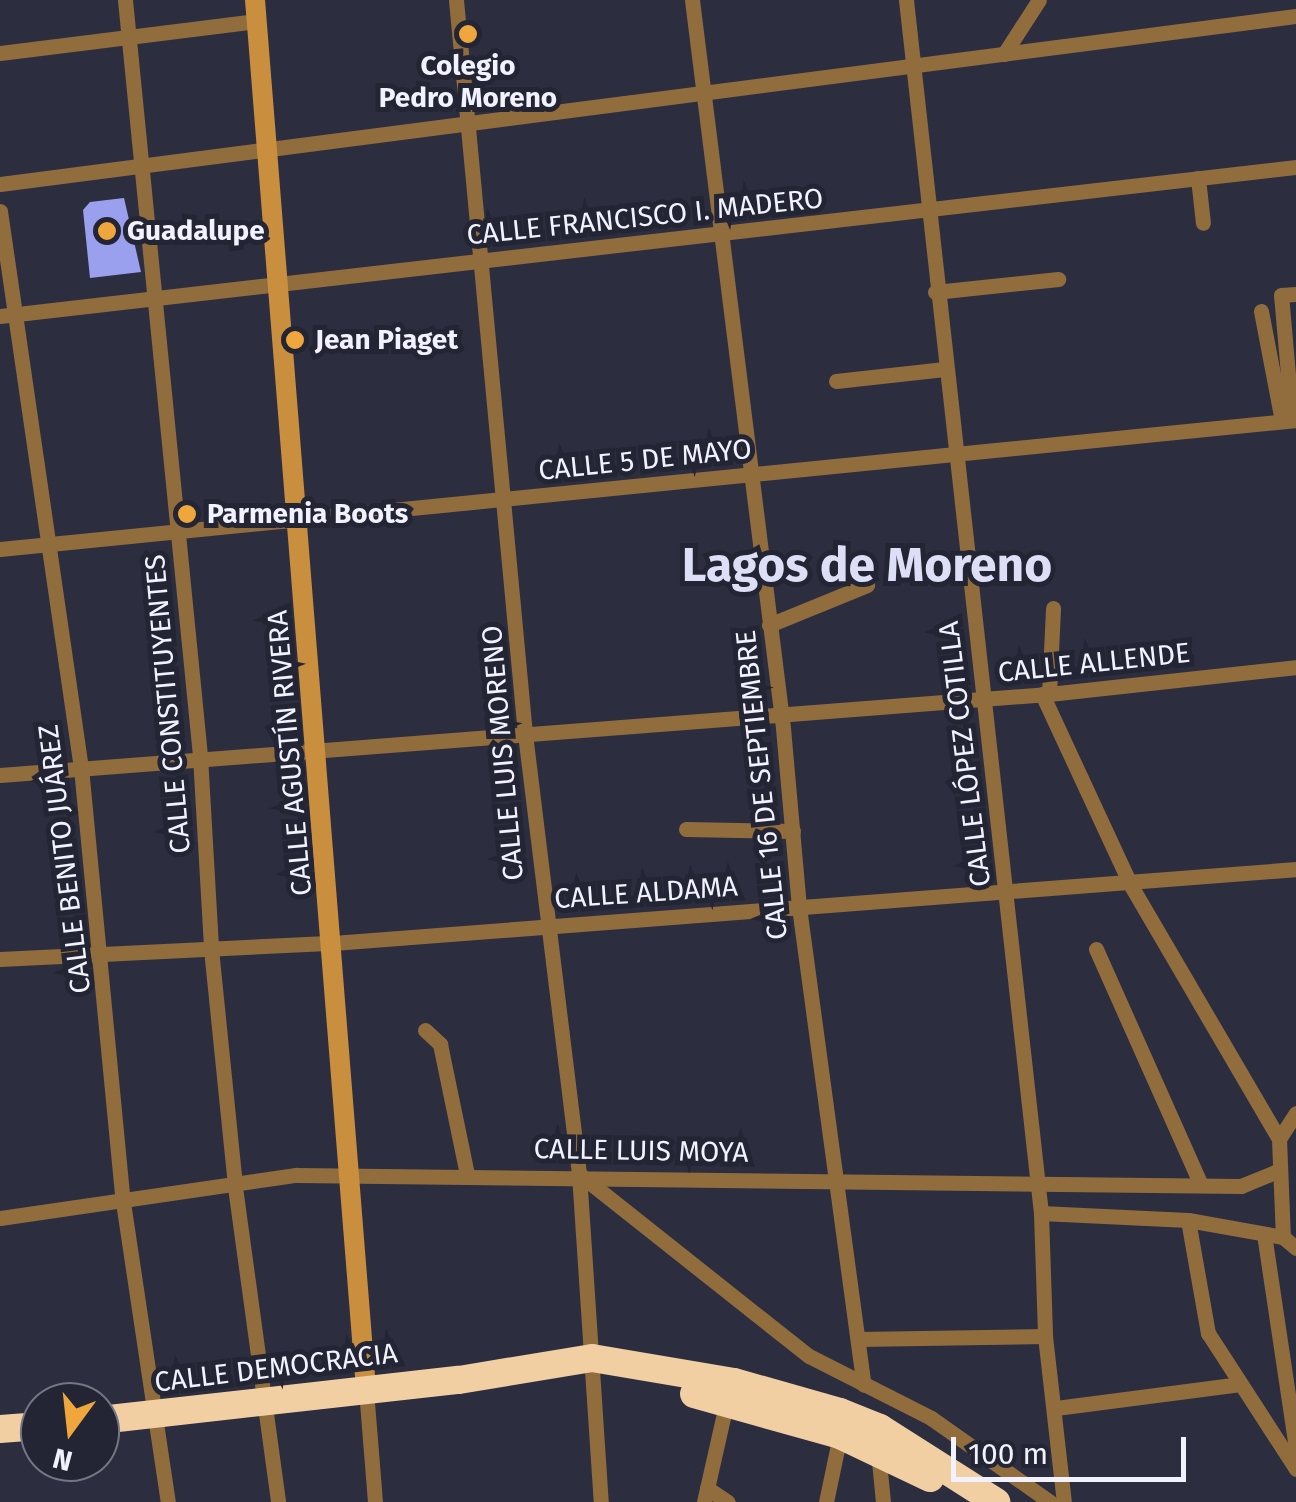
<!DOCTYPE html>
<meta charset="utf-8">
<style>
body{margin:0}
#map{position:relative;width:1296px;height:1502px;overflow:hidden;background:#2c2e3f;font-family:"Fira Sans",sans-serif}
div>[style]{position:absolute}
.building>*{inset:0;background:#9a9fee}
.street>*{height:15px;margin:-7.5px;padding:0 7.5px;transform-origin:7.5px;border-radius:7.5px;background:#916d3e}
.secondary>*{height:20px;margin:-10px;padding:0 10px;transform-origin:10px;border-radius:10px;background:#c98f3f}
.highway>*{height:28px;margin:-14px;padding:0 14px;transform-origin:14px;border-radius:14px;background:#f2cfa3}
.dots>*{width:28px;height:28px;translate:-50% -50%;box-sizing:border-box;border:5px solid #232434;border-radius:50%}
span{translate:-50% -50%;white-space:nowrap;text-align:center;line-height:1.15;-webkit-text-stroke:10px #232434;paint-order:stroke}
.poi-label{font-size:28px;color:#f1f2fd;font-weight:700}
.left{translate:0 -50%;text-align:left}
.street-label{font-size:28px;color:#f1f2fd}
.town-label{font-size:48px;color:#dcdff5;font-weight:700}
.north{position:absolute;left:20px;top:1382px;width:100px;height:100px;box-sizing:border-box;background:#232434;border:2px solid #757684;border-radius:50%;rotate:195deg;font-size:28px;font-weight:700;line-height:40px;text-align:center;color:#f1f2fd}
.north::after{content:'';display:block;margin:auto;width:35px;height:45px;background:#efa73d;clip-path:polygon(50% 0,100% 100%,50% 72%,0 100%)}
.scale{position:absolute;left:951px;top:1437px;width:235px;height:45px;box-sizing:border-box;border:5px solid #f1f2fd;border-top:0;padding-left:12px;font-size:30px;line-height:35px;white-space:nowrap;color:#f1f2fd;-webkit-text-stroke:8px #232434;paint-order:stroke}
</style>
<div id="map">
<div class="building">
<i style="clip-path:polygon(124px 198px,141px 272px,90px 278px,83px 210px,90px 202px)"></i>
</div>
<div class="street">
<i style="left:125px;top:0;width:760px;rotate:84.33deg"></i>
<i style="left:200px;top:756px;width:193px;rotate:86.7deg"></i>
<i style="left:211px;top:949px;width:239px;rotate:84.2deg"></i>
<i style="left:235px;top:1187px;width:318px;rotate:82.2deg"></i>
<i style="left:456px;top:0;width:737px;rotate:84.63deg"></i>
<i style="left:525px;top:734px;width:443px;rotate:83deg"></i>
<i style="left:579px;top:1174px;width:329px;rotate:86.2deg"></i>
<i style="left:692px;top:0;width:734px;rotate:82.87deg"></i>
<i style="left:783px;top:728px;width:180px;rotate:84.9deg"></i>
<i style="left:799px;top:907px;width:482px;rotate:82.3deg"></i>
<i style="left:906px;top:0;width:1220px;rotate:83.65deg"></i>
<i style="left:1041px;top:1213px;width:123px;rotate:88.1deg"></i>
<i style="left:1045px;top:1336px;width:167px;rotate:83.5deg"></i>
<i style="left:0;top:53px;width:259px;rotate:-7.1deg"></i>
<i style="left:1004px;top:54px;width:64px;rotate:-57.1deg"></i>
<i style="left:1198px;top:178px;width:45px;rotate:83.7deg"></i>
<i style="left:0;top:184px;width:1307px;rotate:-7.39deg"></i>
<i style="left:0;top:211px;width:563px;rotate:81.73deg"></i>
<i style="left:81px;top:768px;width:436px;rotate:84.5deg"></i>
<i style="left:123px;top:1202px;width:303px;rotate:81.5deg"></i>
<i style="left:935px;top:292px;width:124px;rotate:-6deg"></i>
<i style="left:1261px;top:311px;width:112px;rotate:79.2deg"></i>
<i style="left:0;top:316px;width:1305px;rotate:-6.56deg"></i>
<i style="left:836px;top:381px;width:109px;rotate:-6.3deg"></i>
<i style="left:1292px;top:420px;width:125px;rotate:-95deg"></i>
<i style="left:1281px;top:295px;width:15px;rotate:-4deg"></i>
<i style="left:0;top:549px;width:1302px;rotate:-5.68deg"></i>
<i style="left:769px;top:625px;width:106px;rotate:-22.2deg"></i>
<i style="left:1042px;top:694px;width:209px;rotate:65.1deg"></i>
<i style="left:1130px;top:884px;width:295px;rotate:59.7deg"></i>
<i style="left:1279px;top:1139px;width:98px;rotate:87.7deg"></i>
<i style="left:1049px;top:694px;width:86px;rotate:-87.3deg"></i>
<i style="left:0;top:775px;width:1052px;rotate:-4.42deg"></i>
<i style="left:1049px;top:694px;width:248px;rotate:-6.2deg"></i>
<i style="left:686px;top:829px;width:107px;rotate:1.1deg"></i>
<i style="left:1096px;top:949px;width:258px;rotate:66deg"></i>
<i style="left:0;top:959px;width:333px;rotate:-2.8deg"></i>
<i style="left:333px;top:943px;width:966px;rotate:-4.39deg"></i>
<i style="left:425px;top:1030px;width:21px;rotate:43deg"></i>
<i style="left:440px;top:1044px;width:133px;rotate:78.3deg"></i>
<i style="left:1279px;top:1139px;width:31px;rotate:-57deg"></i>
<i style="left:579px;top:1174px;width:293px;rotate:38.4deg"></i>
<i style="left:809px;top:1356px;width:137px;rotate:26.9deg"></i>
<i style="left:931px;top:1418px;width:146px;rotate:35.2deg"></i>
<i style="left:1041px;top:1213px;width:147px;rotate:2.7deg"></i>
<i style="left:1188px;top:1220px;width:97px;rotate:10.1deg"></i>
<i style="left:1283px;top:1237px;width:17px;rotate:40deg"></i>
<i style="left:0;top:1218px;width:299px;rotate:-8.3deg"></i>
<i style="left:296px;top:1175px;width:945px;rotate:0.67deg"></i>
<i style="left:1241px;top:1186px;width:42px;rotate:-22.3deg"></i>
<i style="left:1188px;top:1220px;width:115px;rotate:80deg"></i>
<i style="left:1208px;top:1333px;width:162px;rotate:57.1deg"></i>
<i style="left:1264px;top:1234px;width:217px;rotate:81.5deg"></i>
<i style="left:858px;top:1339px;width:187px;rotate:-0.9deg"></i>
<i style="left:366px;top:1390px;width:112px;rotate:85.4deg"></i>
<i style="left:1056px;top:1408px;width:186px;rotate:-7.4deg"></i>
<i style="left:878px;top:1451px;width:51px;rotate:84.4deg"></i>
<i style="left:707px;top:1488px;width:25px;rotate:34deg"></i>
<i style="left:704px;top:1502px;width:105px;rotate:-77.3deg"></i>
<i style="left:826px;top:1502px;width:68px;rotate:-78.2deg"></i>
</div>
<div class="secondary">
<i style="left:255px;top:0;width:1394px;rotate:85.43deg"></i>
</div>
<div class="highway">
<i style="left:694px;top:1394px;width:152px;rotate:15.7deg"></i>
<i style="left:840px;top:1435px;width:100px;rotate:25.5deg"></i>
<i style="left:100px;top:1420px;width:361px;rotate:-6.4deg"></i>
<i style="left:459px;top:1380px;width:135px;rotate:-9.4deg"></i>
<i style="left:592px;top:1358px;width:144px;rotate:9.6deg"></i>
<i style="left:734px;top:1382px;width:110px;rotate:15.8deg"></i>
<i style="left:840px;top:1412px;width:43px;rotate:21.8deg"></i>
<i style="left:880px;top:1428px;width:138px;rotate:32.5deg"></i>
<i style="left:0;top:1429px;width:40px;rotate:-4.3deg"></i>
</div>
<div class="dots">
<i style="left:468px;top:34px;background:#efa73d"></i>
<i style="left:107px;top:231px;background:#efa73d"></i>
<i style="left:295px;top:340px;background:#efa73d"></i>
<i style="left:187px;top:514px;background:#efa73d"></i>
</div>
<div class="poi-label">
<span style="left:468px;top:82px">Colegio<br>Pedro Moreno</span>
<span class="left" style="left:127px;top:231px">Guadalupe</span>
<span class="left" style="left:315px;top:340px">Jean Piaget</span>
<span class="left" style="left:207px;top:514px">Parmenia Boots</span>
</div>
<div class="street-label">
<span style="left:645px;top:217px;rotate:-6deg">CALLE FRANCISCO I. MADERO</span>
<span style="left:645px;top:460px;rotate:-6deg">CALLE 5 DE MAYO</span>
<span style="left:1094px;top:663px;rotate:-6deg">CALLE ALLENDE</span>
<span style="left:168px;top:704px;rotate:-95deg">CALLE CONSTITUYENTES</span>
<span style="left:290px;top:753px;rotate:-95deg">CALLE AGUSTÍN RIVERA</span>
<span style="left:503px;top:753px;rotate:-95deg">CALLE LUIS MORENO</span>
<span style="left:965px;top:754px;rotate:-97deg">CALLE LÓPEZ COTILLA</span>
<span style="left:762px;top:785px;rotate:-96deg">CALLE 16 DE SEPTIEMBRE</span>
<span style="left:65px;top:859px;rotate:-97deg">CALLE BENITO JUÁREZ</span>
<span style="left:646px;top:893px;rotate:-4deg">CALLE ALDAMA</span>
<span style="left:641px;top:1151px;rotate:1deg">CALLE LUIS MOYA</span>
<span style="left:276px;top:1368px;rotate:-7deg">CALLE DEMOCRACIA</span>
</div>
<div class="town-label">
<span style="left:867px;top:566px">Lagos de Moreno</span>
</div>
<div class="north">N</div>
<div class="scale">100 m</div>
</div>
